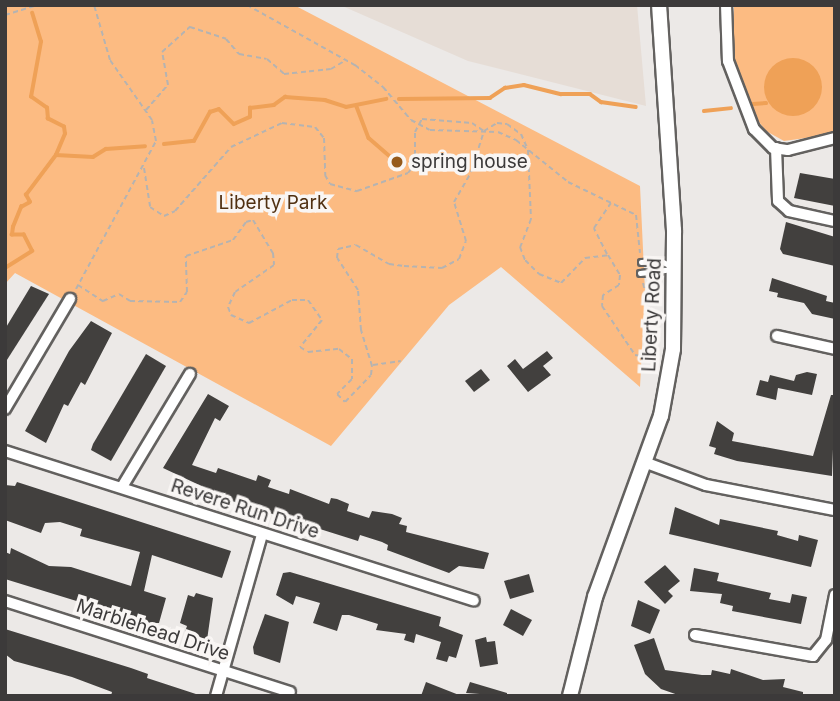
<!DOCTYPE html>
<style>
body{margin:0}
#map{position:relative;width:840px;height:701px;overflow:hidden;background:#ece9e7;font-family:Inter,sans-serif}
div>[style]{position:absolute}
.built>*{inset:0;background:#e6ddd6}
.green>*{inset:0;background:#fcbb82}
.water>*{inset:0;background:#efa157}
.round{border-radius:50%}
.stream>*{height:3.5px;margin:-1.75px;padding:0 1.75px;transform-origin:1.75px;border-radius:1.75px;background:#efa157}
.building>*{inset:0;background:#42403e}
.path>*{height:2px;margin-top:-1px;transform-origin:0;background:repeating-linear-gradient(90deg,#b5b3b1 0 5px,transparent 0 8.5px)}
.roads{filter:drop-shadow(2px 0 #63615f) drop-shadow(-2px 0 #63615f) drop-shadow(0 2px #63615f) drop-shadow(0 -2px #63615f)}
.service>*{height:5px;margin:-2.5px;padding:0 2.5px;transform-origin:2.5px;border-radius:2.5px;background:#fff}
.minor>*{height:10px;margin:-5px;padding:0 5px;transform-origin:5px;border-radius:5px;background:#fff}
.secondary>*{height:14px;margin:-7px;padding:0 7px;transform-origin:7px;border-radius:7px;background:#fff}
.dots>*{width:19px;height:19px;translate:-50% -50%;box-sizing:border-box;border:4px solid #f9f6f4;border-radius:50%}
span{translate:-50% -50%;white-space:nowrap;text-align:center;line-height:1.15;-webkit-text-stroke:7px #f9f6f4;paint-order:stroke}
.poi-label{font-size:19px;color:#3c3a3a}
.left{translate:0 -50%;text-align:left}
.park-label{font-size:19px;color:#503011}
.street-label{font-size:19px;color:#3c3a3a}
.frame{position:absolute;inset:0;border:7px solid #3c3a3a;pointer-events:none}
</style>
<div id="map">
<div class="built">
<i style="clip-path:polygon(340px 5px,637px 5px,646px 106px,468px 61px)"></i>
</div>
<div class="green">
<i style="clip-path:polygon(5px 5px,294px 5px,640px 186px,645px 291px,640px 387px,501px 267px,449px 305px,331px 446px,15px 273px,5px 284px)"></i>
<i style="clip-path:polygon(734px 5px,835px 5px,835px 134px,784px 141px,766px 131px,753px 114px,733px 59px)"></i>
</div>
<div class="water">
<i class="round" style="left:764px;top:58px;width:58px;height:58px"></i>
</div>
<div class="stream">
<i style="left:399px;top:99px;width:91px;rotate:-0.6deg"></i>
<i style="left:490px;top:98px;width:18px;rotate:-34deg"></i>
<i style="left:505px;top:88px;width:19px;rotate:-9deg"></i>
<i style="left:524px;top:85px;width:38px;rotate:14deg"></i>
<i style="left:561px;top:94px;width:29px"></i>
<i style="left:590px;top:94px;width:14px;rotate:36deg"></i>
<i style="left:601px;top:102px;width:35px;rotate:8deg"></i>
<i style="left:753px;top:104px;width:13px;rotate:-4deg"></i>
<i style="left:357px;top:107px;width:33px;rotate:69deg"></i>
<i style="left:369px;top:138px;width:35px;rotate:41deg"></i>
<i style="left:704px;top:111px;width:27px;rotate:-6deg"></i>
<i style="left:164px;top:144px;width:30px;rotate:-6deg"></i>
<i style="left:194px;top:141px;width:33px;rotate:-61deg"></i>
<i style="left:210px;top:112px;width:9px;rotate:-18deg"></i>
<i style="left:219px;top:109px;width:21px;rotate:45deg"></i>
<i style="left:234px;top:124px;width:17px;rotate:-24deg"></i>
<i style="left:250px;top:117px;width:9px;rotate:-90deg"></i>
<i style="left:250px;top:108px;width:24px;rotate:-7deg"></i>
<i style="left:274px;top:105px;width:14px;rotate:-36deg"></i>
<i style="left:285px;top:97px;width:40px;rotate:4.3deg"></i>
<i style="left:325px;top:100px;width:22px;rotate:18deg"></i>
<i style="left:346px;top:107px;width:41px;rotate:-11.3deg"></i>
<i style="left:56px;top:155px;width:37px;rotate:3deg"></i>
<i style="left:93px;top:157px;width:15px;rotate:-32deg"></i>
<i style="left:106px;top:149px;width:39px;rotate:-4deg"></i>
<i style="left:5px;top:268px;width:32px;rotate:-32deg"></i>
<i style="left:32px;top:251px;width:18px;rotate:-117deg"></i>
<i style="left:24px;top:235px;width:12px;rotate:180deg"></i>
<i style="left:12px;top:235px;width:8px;rotate:-83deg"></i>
<i style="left:13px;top:227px;width:22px;rotate:-68deg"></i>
<i style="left:21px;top:207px;width:10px;rotate:-29deg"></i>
<i style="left:30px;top:202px;width:8px;rotate:-120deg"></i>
<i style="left:26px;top:195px;width:50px;rotate:-53.1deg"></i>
<i style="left:56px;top:155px;width:23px;rotate:-67deg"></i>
<i style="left:65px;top:134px;width:7px;rotate:-98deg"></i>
<i style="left:64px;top:127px;width:18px;rotate:-153deg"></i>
<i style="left:48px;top:119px;width:11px;rotate:-95deg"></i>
<i style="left:47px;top:108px;width:19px;rotate:-145deg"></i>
<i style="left:31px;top:97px;width:56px;rotate:-79.7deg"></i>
<i style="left:41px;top:42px;width:30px;rotate:-107deg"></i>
</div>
<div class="building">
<i style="clip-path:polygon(800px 173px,835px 179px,835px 206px,794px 198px)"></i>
<i style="clip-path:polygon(786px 222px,835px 237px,835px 266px,783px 254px,780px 249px)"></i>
<i style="clip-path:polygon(772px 278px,827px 296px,826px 301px,835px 303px,835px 319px,812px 314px,804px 303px,777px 297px,778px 293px,769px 291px)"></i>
<i style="clip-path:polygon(31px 286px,49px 294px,5px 363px,5px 329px)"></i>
<i style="clip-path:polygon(91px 321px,112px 333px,85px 385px,81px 382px,68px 406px,64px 404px,46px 443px,25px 431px,69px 351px)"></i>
<i style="clip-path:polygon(547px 351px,553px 358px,543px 366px,551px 375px,528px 392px,507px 366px,515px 359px,523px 369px)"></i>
<i style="clip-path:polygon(146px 354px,166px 366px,111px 461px,91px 450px,93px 444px)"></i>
<i style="clip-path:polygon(481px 369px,490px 380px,474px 392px,465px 381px)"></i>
<i style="clip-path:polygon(807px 372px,817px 374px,812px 395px,778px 388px,776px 400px,756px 395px,760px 380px,768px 382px,770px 375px,794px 381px,796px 375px)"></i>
<i style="clip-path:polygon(208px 394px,229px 406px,220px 421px,215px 418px,192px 465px,216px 473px,218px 468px,256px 481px,258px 475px,271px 480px,268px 487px,289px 494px,290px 489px,329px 504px,331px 498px,337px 499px,349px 504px,347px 511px,369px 518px,372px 511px,392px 514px,402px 518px,399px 524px,407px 526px,406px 532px,489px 553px,484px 569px,459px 566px,449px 573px,387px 550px,388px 545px,382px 542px,360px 535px,358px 541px,209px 494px,210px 490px,163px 468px)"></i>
<i style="clip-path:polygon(831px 395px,835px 395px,832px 476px,737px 461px,714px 454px,716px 448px,709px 446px,717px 421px,734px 433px,732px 441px,813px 456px)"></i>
<i style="clip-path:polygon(17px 482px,231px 551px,222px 578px,152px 555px,144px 591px,166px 598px,159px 623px,148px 623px,5px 579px,5px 552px,10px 554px,11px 548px,49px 566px,71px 567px,131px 586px,140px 552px,80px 536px,82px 529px,60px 522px,45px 523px,41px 533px,5px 520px,5px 485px,15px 486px)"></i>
<i style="clip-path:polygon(675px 507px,719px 525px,720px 519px,778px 531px,777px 535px,798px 541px,799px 535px,818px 540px,811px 567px,669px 534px)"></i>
<i style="clip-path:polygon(665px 565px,680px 581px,668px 591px,673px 596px,665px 604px,644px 582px)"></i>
<i style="clip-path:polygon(694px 568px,719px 573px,717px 581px,771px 593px,769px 599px,790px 603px,792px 594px,807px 597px,801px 624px,732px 611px,733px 606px,720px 603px,722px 594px,690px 591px)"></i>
<i style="clip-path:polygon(290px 572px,441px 617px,439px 626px,463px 635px,456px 658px,449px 656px,447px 662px,436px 659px,441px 642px,416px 634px,414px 643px,404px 640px,406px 634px,376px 630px,378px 624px,349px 615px,342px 615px,337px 631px,313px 623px,320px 603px,296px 596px,293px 605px,276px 595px,283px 573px)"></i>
<i style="clip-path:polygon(529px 574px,534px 592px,510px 599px,504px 581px)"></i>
<i style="clip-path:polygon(196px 593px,213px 598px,207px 640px,185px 632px,187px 626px,180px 623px,188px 595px,194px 597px)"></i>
<i style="clip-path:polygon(638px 600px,660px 610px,650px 634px,631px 626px)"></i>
<i style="clip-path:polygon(511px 609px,532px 620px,523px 636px,503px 625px)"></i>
<i style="clip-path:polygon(265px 614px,289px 622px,280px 663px,254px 654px,253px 647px)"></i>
<i style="clip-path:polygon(5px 629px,131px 668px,148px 674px,147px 678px,202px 696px,111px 696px,112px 692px,72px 677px,14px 661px,5px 654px)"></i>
<i style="clip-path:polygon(486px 637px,487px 642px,495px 641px,498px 664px,480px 667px,475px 640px)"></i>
<i style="clip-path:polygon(654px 638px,665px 670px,702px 675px,711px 675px,712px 670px,730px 674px,731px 669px,763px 680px,785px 679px,783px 687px,803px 692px,803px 696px,681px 696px,661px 689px,645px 674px,634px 645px)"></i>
<i style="clip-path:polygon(426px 682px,459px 695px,459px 696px,421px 696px)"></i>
<i style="clip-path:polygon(470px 682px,507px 693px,507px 696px,466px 693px)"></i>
</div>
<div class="path">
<i style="left:247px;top:5px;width:124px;rotate:29.1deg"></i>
<i style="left:355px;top:65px;width:36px;rotate:38deg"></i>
<i style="left:383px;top:87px;width:43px;rotate:49.7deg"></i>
<i style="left:411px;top:120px;width:21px;rotate:28deg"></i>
<i style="left:430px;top:130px;width:68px;rotate:1.7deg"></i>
<i style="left:498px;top:132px;width:20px;rotate:24deg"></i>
<i style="left:516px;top:140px;width:67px;rotate:38.9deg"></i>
<i style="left:568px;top:182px;width:76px;rotate:25.9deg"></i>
<i style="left:636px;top:215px;width:38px;rotate:84deg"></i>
<i style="left:5px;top:15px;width:34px;rotate:-17deg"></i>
<i style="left:146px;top:110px;width:33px;rotate:-49deg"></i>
<i style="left:168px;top:85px;width:34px;rotate:-100deg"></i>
<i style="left:162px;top:52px;width:38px;rotate:-42deg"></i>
<i style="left:190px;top:27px;width:38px;rotate:18deg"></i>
<i style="left:226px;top:39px;width:20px;rotate:49deg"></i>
<i style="left:239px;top:54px;width:28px;rotate:10deg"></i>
<i style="left:267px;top:59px;width:23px;rotate:41deg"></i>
<i style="left:284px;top:74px;width:47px;rotate:-6.1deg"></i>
<i style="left:331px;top:69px;width:17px;rotate:-31deg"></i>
<i style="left:144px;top:168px;width:39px;rotate:81deg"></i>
<i style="left:150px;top:207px;width:17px;rotate:33deg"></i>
<i style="left:164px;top:216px;width:12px;rotate:-24deg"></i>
<i style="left:175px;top:211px;width:85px;rotate:-48.8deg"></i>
<i style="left:231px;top:147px;width:56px;rotate:-25.2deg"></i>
<i style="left:282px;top:123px;width:33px;rotate:7deg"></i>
<i style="left:315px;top:127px;width:14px;rotate:51deg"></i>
<i style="left:324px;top:138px;width:37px;rotate:88deg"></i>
<i style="left:325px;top:175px;width:10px;rotate:61deg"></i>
<i style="left:330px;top:184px;width:28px;rotate:15deg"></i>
<i style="left:357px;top:191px;width:54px;rotate:-19.4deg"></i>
<i style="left:408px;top:173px;width:11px;rotate:-52deg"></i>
<i style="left:415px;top:164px;width:32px;rotate:-90deg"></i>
<i style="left:415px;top:132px;width:15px;rotate:-62deg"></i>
<i style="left:422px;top:119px;width:50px;rotate:4.6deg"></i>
<i style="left:472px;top:123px;width:14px;rotate:34deg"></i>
<i style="left:484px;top:131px;width:15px;rotate:-32deg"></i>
<i style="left:497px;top:123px;width:10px;rotate:6deg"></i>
<i style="left:507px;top:124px;width:17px;rotate:36deg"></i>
<i style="left:521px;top:134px;width:17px;rotate:66deg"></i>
<i style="left:528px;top:150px;width:69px;rotate:87.5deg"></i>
<i style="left:531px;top:219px;width:30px;rotate:111deg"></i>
<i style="left:520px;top:247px;width:14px;rotate:69deg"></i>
<i style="left:525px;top:260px;width:20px;rotate:45deg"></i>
<i style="left:539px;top:274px;width:24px;rotate:22deg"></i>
<i style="left:561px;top:283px;width:35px;rotate:-46deg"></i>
<i style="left:585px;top:258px;width:23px;rotate:-7deg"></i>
<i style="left:608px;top:255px;width:23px;rotate:59deg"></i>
<i style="left:620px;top:275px;width:10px;rotate:96deg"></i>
<i style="left:619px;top:285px;width:19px;rotate:148deg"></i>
<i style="left:603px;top:295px;width:11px;rotate:95deg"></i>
<i style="left:602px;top:306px;width:59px;rotate:56deg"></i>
<i style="left:635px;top:355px;width:23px;rotate:10deg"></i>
<i style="left:607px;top:254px;width:29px;rotate:-117deg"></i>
<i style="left:594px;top:228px;width:30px;rotate:-56deg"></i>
<i style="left:643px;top:283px;width:34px;rotate:75deg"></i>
<i style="left:78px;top:285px;width:30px;rotate:33deg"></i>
<i style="left:103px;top:301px;width:17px;rotate:-24deg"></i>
<i style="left:119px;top:294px;width:13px;rotate:32deg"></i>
<i style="left:130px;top:301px;width:50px;rotate:1.1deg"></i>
<i style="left:180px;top:302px;width:12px;rotate:-55deg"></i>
<i style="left:187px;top:292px;width:36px;rotate:-92deg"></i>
<i style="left:186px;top:256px;width:50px;rotate:-18.8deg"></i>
<i style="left:233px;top:240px;width:22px;rotate:-54deg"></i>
<i style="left:246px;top:222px;width:7px;rotate:-16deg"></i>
<i style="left:253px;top:220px;width:39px;rotate:59deg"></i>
<i style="left:273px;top:253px;width:12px;rotate:85deg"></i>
<i style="left:274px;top:265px;width:47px;rotate:145.3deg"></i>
<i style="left:235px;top:292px;width:17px;rotate:115deg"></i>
<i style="left:228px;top:307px;width:9px;rotate:69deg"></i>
<i style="left:231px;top:315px;width:20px;rotate:24deg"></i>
<i style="left:249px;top:323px;width:49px;rotate:-28.1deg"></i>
<i style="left:292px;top:300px;width:16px"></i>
<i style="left:308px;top:300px;width:24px;rotate:55deg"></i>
<i style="left:322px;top:320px;width:35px;rotate:129deg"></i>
<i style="left:300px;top:347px;width:9px;rotate:32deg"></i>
<i style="left:308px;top:352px;width:31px;rotate:-6deg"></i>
<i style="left:339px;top:349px;width:16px;rotate:38deg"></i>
<i style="left:352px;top:359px;width:20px;rotate:90deg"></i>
<i style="left:352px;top:379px;width:21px;rotate:135deg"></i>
<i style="left:337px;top:394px;width:11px;rotate:45deg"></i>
<i style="left:345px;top:402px;width:37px;rotate:-46deg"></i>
<i style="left:371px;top:375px;width:9px;rotate:-84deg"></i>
<i style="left:372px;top:366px;width:38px;rotate:-107deg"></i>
<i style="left:361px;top:330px;width:40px;rotate:-94.3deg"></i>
<i style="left:358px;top:290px;width:38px;rotate:-123deg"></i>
<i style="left:337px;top:258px;width:9px;rotate:-84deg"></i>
<i style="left:338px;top:249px;width:18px;rotate:-13deg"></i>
<i style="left:356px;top:245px;width:38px;rotate:30deg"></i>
<i style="left:389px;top:264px;width:15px;rotate:8deg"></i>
<i style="left:404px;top:266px;width:38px;rotate:3deg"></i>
<i style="left:442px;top:268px;width:19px;rotate:-28deg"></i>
<i style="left:459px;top:259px;width:19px;rotate:-69deg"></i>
<i style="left:466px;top:241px;width:41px;rotate:-107.1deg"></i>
<i style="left:454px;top:202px;width:34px;rotate:-60deg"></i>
<i style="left:471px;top:172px;width:43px;rotate:-72.4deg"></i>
<i style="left:76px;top:289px;width:168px;rotate:-61.6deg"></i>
<i style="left:156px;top:141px;width:21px;rotate:-101deg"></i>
<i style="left:152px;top:120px;width:73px;rotate:-125deg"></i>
<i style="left:110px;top:60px;width:57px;rotate:-106.2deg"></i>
<i style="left:373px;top:365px;width:28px;rotate:-8deg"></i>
</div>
<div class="roads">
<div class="service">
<i style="left:641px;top:262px;width:20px;rotate:-3deg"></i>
<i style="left:661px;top:261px;width:13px;rotate:27deg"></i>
<i style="left:640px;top:273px;width:33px;rotate:-7deg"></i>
</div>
<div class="minor">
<i style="left:726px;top:5px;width:56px;rotate:88deg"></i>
<i style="left:728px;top:61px;width:73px;rotate:69.1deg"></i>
<i style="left:754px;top:129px;width:27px;rotate:45deg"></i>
<i style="left:773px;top:148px;width:15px;rotate:8deg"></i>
<i style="left:788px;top:150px;width:49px;rotate:-14.3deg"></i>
<i style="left:776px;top:148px;width:53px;rotate:87.8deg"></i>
<i style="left:778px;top:201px;width:15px;rotate:42deg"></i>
<i style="left:789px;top:211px;width:47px;rotate:12.3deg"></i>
<i style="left:777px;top:336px;width:59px;rotate:12.6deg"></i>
<i style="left:5px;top:409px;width:128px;rotate:-59.4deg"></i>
<i style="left:5px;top:451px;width:492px;rotate:17.7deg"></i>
<i style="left:644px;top:462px;width:66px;rotate:20.4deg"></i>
<i style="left:706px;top:485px;width:131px;rotate:11deg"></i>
<i style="left:122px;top:487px;width:132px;rotate:-59deg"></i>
<i style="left:5px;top:601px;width:299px;rotate:17.7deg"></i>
<i style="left:695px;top:635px;width:120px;rotate:10.1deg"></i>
<i style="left:813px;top:656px;width:21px;rotate:-51deg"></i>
<i style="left:826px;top:640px;width:46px;rotate:-78.7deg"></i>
<i style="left:216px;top:696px;width:168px;rotate:-74.1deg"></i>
</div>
<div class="secondary">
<i style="left:570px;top:696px;width:102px;rotate:-75.8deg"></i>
<i style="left:595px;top:597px;width:193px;rotate:-70deg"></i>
<i style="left:661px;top:416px;width:68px;rotate:-79.8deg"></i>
<i style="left:673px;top:349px;width:119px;rotate:-89.5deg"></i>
<i style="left:674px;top:230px;width:225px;rotate:-93.8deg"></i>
</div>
</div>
<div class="dots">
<i style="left:397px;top:162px;background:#965a1b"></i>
</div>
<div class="poi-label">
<span class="left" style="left:411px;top:162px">spring house</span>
</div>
<div class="park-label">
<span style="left:273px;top:203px">Liberty Park</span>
</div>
<div class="street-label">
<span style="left:652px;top:315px;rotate:-87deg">Liberty Road</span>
<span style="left:245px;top:509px;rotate:18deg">Revere Run Drive</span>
<span style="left:153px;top:630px;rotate:18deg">Marblehead Drive</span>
</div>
<div class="frame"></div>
</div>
